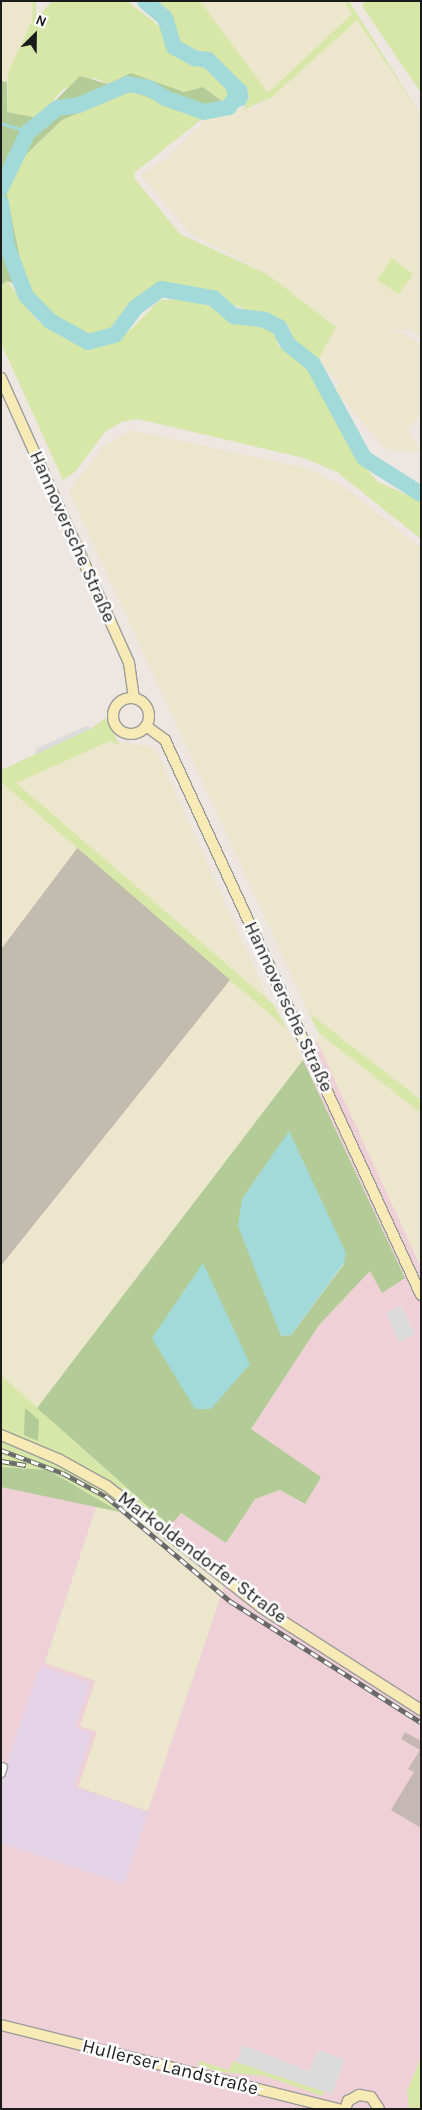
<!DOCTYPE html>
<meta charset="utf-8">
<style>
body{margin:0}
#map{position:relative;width:422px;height:2110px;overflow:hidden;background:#ede6e1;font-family:Karla,sans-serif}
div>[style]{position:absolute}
.commercial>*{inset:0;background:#eed0d6}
.industrial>*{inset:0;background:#e4d3e6}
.construction>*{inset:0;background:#c1bcad}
.farmland>*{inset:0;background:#ece6cc}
.grass>*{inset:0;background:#d6e7a7}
.forest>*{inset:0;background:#b3cb96}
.parking>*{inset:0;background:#dbdbdb}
.water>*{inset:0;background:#a2dad9}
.stream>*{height:2.5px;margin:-1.25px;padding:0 1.25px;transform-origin:1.25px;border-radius:1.25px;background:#a2dad9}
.river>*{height:16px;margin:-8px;padding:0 8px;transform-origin:8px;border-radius:8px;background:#a2dad9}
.building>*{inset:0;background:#c4b7b4}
.roads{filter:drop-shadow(1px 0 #9c9c9c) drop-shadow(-1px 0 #9c9c9c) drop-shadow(0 1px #9c9c9c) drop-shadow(0 -1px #9c9c9c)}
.street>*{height:8px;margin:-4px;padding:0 4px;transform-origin:4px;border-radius:4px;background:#fff}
.secondary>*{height:10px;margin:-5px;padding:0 5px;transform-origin:5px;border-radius:5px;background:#f7eab4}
.secondary>.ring{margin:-5px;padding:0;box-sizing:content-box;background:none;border:10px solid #f7eab4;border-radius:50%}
.rail>*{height:4.5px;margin-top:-2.25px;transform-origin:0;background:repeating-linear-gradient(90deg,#fff 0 8px,#696969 0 16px);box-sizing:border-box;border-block:1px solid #696969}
span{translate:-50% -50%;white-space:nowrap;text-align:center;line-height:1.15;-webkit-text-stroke:5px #fff;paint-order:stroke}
.street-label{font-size:19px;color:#1b1b1b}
.frame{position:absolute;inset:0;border:2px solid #1b1b1b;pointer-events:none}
.north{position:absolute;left:10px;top:10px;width:50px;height:50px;-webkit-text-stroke:4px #fff;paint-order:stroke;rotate:23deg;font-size:14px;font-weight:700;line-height:20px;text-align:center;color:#1b1b1b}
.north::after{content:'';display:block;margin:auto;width:18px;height:22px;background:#1b1b1b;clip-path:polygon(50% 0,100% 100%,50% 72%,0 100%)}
</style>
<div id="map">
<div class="commercial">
<i style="clip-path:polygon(317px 1041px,421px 1267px,421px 2109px,1px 2109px,1px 1487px,97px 1505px,45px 1662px,96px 1680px,80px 1726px,228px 1575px,170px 1526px,180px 1513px,226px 1543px,255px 1499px,280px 1490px,304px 1504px,321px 1477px,251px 1429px,319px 1325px,371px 1270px,382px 1293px,405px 1278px,303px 1060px)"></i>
</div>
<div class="industrial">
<i style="clip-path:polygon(40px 1666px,90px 1683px,75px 1727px,92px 1733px,74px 1787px,148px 1812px,124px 1884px,1px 1843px,1px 1781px)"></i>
</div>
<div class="construction">
<i style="clip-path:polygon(78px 847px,231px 979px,1px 1266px,1px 949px)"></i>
</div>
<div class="farmland">
<i style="clip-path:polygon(1px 1px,33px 1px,33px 9px,32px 21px,7px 82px,1px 81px)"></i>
<i style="clip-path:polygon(200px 1px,344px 1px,353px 14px,268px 94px)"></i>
<i style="clip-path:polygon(357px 20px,421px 115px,421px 336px,410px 330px,386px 330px,404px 333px,421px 345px,421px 414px,407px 429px,421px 452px,393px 451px,383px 446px,335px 390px,340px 382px,317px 362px,336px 326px,267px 274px,191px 234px,141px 175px,164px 161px,206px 120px,223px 112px,258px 107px,271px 98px)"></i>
<i style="clip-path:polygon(131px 430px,310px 469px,345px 488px,421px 548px,421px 1100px,309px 1013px,69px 491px,103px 447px)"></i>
<i style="clip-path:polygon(110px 741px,148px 746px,157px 752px,271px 1005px,15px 783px)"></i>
<i style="clip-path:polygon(1px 782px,78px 847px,1px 949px)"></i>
<i style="clip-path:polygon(231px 979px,288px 1030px,303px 1060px,37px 1408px,1px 1375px,1px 1266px)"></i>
<i style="clip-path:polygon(319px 1033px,421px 1113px,421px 1267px,317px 1041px)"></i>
<i style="clip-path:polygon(97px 1505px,170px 1526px,228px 1575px,148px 1811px,78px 1787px,97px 1732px,80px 1726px,96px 1681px,45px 1663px)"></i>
</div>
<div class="grass">
<i style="clip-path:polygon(33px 1px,36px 1px,36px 19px,52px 1px,127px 1px,162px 28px,168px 46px,187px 62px,207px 65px,228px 87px,230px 100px,223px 102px,203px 87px,184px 92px,131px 73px,108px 84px,95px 78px,63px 89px,38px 118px,7px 112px,8px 73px,32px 21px)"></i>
<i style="clip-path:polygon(158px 1px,200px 1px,268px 93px,352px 14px,344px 1px,349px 1px,421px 115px,357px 20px,271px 98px,243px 110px,249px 97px,246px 85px,235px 81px,210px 53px,190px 49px,177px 38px,170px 13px)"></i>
<i style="clip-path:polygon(365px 1px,421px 1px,421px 93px,362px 6px)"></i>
<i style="clip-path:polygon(132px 91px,202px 119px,134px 173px,135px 179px,180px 234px,267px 274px,336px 327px,317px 362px,293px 342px,289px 326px,232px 304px,220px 293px,170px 283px,159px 286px,133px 304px,112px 329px,90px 336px,56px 319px,34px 300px,26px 288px,6px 189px,15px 165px,62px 120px)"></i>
<i style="clip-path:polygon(392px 258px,413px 274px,399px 294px,377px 280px)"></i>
<i style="clip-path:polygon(7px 281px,36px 319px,80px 346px,101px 347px,119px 341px,160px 300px,189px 299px,211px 307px,224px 317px,255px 322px,276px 332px,278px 346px,308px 368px,336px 423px,369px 472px,378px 482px,421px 501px,421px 539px,337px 472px,304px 458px,138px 419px,121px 422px,105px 432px,75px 472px,63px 480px,1px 343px,1px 285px)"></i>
<i style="clip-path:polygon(106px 718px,120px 745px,110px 741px,16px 783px,273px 1004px,288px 1030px,1px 782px,1px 770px,92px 728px)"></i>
<i style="clip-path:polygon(309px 1013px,421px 1100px,421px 1113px,319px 1033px)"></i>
<i style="clip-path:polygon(1px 1375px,74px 1441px,170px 1526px,120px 1512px,48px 1470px,1px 1467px,1px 1457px,6px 1457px,1px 1455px)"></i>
<i style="clip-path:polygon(421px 2057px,421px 2109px,409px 2109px,407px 2092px)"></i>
<i style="clip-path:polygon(199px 2061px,229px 2070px,233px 2061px,325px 2092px,322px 2096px,265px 2076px,222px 2072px,198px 2066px)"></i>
</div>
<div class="forest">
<i style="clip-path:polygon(131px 73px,184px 92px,203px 87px,223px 102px,202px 119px,132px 91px,62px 120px,15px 165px,6px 190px,26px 288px,7px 281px,1px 285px,1px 81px,7px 82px,7px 112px,38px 118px,80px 76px,108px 84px)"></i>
<i style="clip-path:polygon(evenodd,303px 1060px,405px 1278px,382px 1293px,370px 1271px,319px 1325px,251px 1429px,321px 1477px,305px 1504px,280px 1490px,255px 1499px,226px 1543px,181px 1513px,170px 1526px,37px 1408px,303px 1060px,289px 1132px,344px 1264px,291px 1335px,282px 1336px,242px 1199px,289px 1132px)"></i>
<i style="clip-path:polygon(25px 1408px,39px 1420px,38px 1441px,24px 1435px)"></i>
<i style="clip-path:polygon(1px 1467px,48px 1470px,120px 1512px,1px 1487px)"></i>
</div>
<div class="parking">
<i style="clip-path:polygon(86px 726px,92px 728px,35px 755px,36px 749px)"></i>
<i style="clip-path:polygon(401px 1305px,415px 1334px,399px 1342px,386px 1313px)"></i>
<i style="clip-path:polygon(243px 2045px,309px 2071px,318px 2050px,345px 2059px,332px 2094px,236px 2062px)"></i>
</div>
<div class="water">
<i style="clip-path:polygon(228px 75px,246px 85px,249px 97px,245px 105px,237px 108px,223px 102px,230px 99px,222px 81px)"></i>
<i style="clip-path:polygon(289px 1131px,346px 1253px,344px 1263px,291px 1335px,281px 1336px,238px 1226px,242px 1199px)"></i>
<i style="clip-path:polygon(203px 1263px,250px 1364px,211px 1409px,195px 1409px,152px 1338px)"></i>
</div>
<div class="stream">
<i style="left:1px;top:123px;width:28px;rotate:18deg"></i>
</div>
<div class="river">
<i style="left:1px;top:188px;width:62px;rotate:-64.3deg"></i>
<i style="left:28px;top:132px;width:38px;rotate:-39deg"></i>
<i style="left:58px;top:108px;width:21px;rotate:-8deg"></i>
<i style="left:79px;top:105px;width:53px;rotate:-23.2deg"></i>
<i style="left:128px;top:84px;width:21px;rotate:11deg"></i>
<i style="left:149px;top:88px;width:19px;rotate:32deg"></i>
<i style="left:165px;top:98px;width:41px;rotate:19.7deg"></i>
<i style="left:204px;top:112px;width:25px;rotate:-11deg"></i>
<i style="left:229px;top:107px;width:19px;rotate:-58deg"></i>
<i style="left:239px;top:91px;width:44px;rotate:-135deg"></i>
<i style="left:208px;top:60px;width:14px;rotate:-172deg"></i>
<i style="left:194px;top:58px;width:23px;rotate:-151deg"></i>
<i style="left:174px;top:47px;width:30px;rotate:-107deg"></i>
<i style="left:165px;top:18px;width:26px;rotate:-140deg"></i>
<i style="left:1px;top:203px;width:43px;rotate:82.1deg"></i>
<i style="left:7px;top:246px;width:53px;rotate:69.2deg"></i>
<i style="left:26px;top:296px;width:35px;rotate:46deg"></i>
<i style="left:50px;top:321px;width:43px;rotate:28.9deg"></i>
<i style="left:88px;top:342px;width:28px;rotate:-15deg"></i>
<i style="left:115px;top:335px;width:34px;rotate:-53deg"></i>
<i style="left:135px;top:308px;width:32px;rotate:-36deg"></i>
<i style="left:161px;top:289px;width:53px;rotate:9.8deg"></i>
<i style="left:213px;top:298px;width:28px;rotate:41deg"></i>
<i style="left:234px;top:316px;width:31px;rotate:7deg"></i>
<i style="left:265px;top:320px;width:16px;rotate:27deg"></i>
<i style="left:279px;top:327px;width:19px;rotate:62deg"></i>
<i style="left:288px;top:344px;width:32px;rotate:39deg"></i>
<i style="left:313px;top:364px;width:107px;rotate:61.5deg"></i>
<i style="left:364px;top:458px;width:67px;rotate:32.3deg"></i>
</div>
<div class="building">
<i style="clip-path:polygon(405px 1732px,421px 1741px,421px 1828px,391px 1810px,414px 1772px,408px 1769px,420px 1750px,401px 1739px)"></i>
</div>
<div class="roads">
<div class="street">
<i style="left:1px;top:1773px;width:6px;rotate:-72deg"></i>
</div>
<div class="secondary">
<i style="left:1px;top:378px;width:312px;rotate:65.8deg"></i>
<i style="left:129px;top:663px;width:35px;rotate:82deg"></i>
<i class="ring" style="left:113px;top:698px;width:26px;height:26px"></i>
<i style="left:146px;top:726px;width:24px;rotate:36deg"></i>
<i style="left:165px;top:740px;width:611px;rotate:65.24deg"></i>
<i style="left:1px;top:1435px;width:62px;rotate:22.8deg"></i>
<i style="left:58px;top:1459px;width:56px;rotate:28.9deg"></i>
<i style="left:107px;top:1486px;width:197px;rotate:38.2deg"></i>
<i style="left:262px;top:1608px;width:189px;rotate:32.7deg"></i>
<i style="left:1px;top:2025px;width:348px;rotate:14deg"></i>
<i style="left:345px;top:2109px;width:9px;rotate:-69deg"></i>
<i style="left:348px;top:2101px;width:13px;rotate:-29deg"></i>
<i style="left:359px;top:2095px;width:12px;rotate:9deg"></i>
<i style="left:371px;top:2097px;width:14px;rotate:56deg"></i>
</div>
</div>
<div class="rail">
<i style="left:1px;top:1450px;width:66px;rotate:20.4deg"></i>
<i style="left:63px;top:1473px;width:50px;rotate:28.6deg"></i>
<i style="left:107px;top:1497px;width:161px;rotate:40.2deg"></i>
<i style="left:230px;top:1601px;width:226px;rotate:32.4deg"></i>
<i style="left:1px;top:1461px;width:25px;rotate:9deg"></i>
</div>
<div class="street-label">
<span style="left:72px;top:537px;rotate:66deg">Hannoversche Straße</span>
<span style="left:288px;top:1007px;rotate:65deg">Hannoversche Straße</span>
<span style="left:202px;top:1558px;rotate:37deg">Markoldendorfer Straße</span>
<span style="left:170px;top:2068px;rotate:14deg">Hullerser Landstraße</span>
</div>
<div class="frame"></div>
<div class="north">N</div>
</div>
